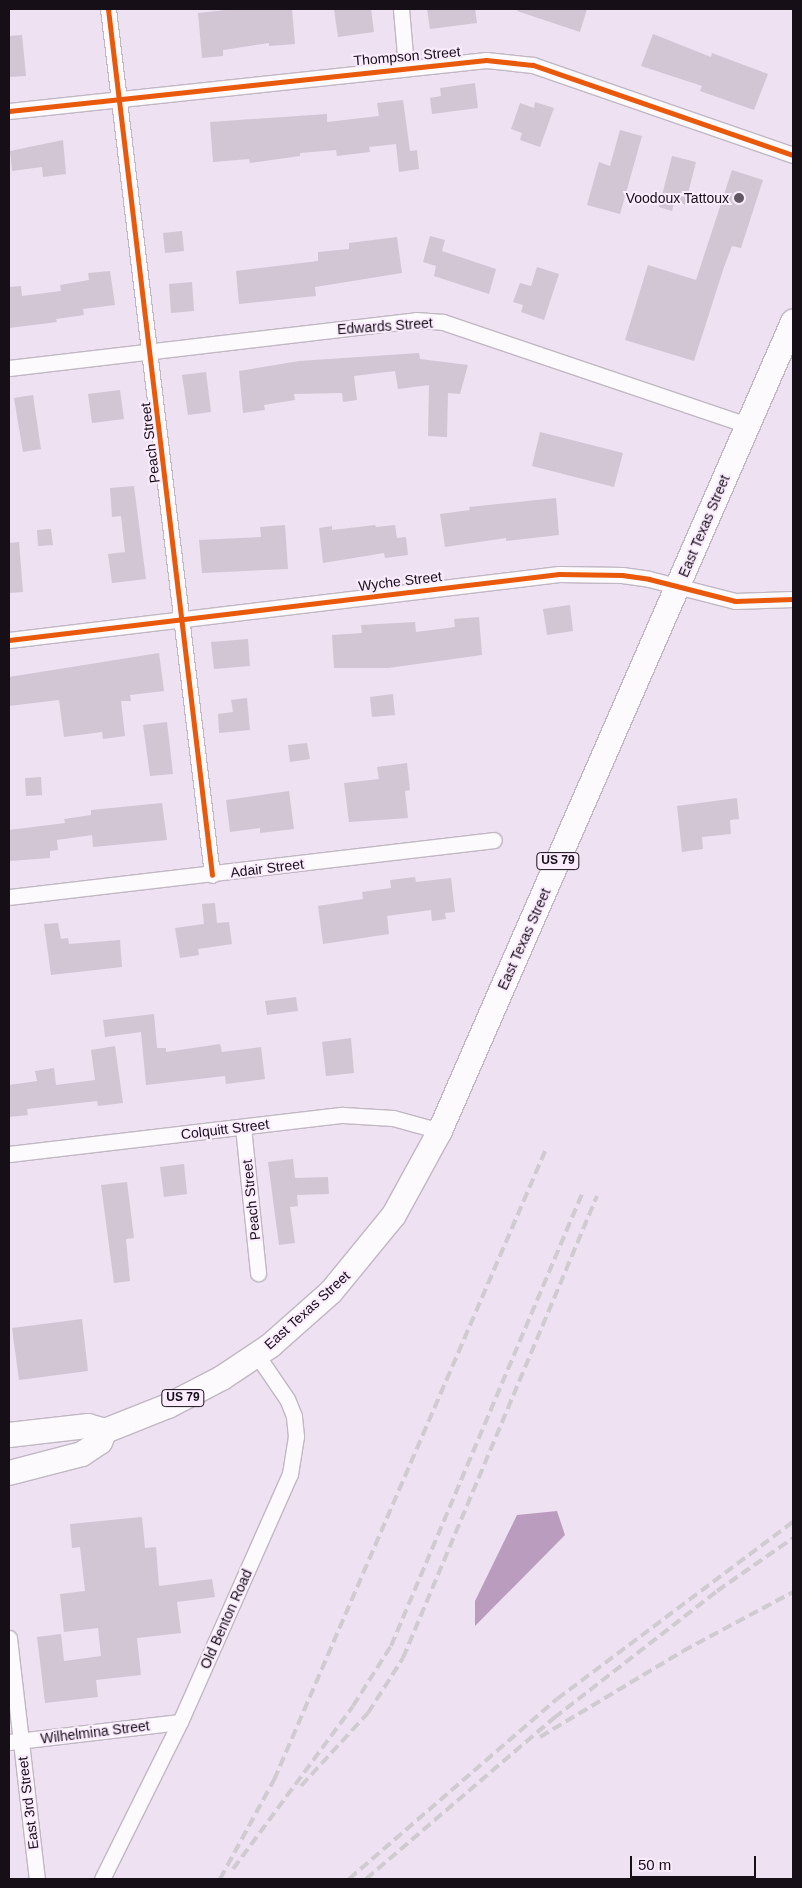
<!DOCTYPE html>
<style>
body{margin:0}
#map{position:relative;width:802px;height:1888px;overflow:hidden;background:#eee1f1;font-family:Arial,sans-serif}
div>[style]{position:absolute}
.water>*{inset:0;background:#ba9cbf}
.building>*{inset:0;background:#d2c5d4}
.roads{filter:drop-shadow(1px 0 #c1b7c3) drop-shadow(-1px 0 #c1b7c3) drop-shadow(0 1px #c1b7c3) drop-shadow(0 -1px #c1b7c3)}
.street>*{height:15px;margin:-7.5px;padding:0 7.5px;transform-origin:7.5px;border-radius:7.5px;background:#fcfafd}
.primary>*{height:24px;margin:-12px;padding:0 12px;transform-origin:12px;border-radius:12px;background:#fcfafd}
.rail>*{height:4px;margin-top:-2px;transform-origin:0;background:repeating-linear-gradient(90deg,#cfcbd0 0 10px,transparent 0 15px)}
.cycleway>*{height:5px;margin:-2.5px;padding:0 2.5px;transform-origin:2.5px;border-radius:2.5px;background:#e8590c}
.dots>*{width:14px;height:14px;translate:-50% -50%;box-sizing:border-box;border:2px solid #faecfd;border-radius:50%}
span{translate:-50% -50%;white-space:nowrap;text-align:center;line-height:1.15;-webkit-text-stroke:4px #faecfd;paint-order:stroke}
.shield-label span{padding:1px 4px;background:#faecfd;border:1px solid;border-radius:4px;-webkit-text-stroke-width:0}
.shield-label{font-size:12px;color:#170f18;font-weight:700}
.street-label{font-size:14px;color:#170f18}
.poi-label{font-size:14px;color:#170f18}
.right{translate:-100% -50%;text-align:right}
.frame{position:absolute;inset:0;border:10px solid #170f18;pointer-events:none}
.scale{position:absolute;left:630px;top:1856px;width:126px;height:22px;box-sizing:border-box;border:2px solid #170f18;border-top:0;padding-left:6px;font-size:15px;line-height:18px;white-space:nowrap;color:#170f18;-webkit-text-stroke:4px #faecfd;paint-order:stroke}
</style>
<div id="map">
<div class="water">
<i style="clip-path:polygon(557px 1511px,565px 1535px,475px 1626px,475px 1601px,517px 1515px)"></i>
</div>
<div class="building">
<i style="clip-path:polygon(235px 9px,292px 9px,295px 44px,269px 46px,269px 43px,223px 50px,223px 56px,202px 58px,198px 13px)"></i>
<i style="clip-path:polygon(334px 9px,371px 9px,374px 32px,338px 37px)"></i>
<i style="clip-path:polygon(427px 9px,475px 9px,477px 23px,430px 29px)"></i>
<i style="clip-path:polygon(518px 9px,587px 9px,580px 32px,517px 11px)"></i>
<i style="clip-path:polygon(653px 34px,711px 57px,712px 53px,768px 74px,754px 110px,700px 91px,702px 86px,641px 66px)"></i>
<i style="clip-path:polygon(22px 35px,26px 76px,9px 77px,9px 36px)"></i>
<i style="clip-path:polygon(475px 83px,478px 108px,432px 114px,430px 98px,441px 96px,440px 88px)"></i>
<i style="clip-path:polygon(403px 100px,410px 151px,417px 150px,419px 169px,399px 172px,396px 144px,369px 147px,370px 152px,337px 156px,336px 150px,300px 153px,300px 156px,250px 163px,249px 159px,213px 162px,210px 122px,327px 114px,327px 122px,379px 116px,377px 103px)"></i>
<i style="clip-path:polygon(535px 102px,554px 108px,540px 147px,520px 140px,522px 133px,511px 129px,520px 103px,534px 108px)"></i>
<i style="clip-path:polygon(620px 130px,642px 136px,620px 214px,587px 205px,599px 162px,610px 166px)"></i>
<i style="clip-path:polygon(63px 140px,66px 174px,43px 177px,42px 167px,12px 171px,10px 151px)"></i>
<i style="clip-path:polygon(672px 156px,696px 162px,685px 205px,674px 202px,672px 211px,659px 207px)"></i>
<i style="clip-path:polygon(732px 170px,763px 180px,741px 248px,732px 246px,724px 267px,694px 361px,625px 340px,648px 265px,696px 280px)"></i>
<i style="clip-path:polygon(182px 231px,184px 251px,165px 253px,163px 233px)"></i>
<i style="clip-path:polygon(430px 236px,445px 240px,442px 251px,496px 269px,489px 294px,434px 276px,436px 266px,423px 262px)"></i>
<i style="clip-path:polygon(397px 237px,402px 273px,315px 287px,316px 296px,239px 304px,236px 271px,318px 261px,318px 252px,349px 249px,349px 243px)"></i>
<i style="clip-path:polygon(537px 267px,559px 274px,544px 320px,521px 312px,523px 305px,513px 302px,520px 283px,531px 286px)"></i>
<i style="clip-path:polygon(110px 271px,115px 305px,83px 309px,84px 315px,56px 319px,57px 322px,9px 328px,9px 287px,21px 286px,22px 296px,61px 291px,60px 285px,89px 280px,88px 273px)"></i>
<i style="clip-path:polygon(192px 282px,194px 311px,171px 313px,169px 284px)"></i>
<i style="clip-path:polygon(419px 353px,420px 359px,468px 365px,460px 394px,448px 393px,447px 437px,428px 436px,429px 385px,398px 389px,395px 371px,354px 376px,357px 400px,343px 402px,342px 393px,294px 394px,295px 400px,264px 405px,265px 410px,243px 413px,239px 371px,299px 361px)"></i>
<i style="clip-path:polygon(206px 372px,211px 412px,188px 415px,182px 375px)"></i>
<i style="clip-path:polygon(120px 390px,124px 419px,92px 423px,88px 394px)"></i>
<i style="clip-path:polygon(33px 395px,41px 449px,23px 452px,14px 398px)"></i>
<i style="clip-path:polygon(540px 432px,623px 453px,614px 487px,532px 466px)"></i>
<i style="clip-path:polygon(134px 486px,146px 579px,112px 583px,108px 554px,125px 552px,121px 516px,112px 517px,110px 488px)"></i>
<i style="clip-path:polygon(556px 498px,559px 535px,506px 541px,506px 538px,445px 547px,440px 514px,470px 510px,469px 507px)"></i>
<i style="clip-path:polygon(285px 525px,288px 569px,202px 573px,199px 540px,261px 537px,260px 527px)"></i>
<i style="clip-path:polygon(375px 525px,376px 527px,395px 525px,397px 538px,406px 537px,408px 555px,385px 558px,384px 553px,323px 563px,319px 528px,332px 526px,332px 530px)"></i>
<i style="clip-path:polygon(51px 529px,53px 545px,38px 546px,37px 530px)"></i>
<i style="clip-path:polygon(19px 542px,23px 592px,9px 593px,9px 543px)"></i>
<i style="clip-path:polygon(570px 605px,573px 631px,547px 635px,543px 609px)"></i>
<i style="clip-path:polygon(479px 617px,482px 655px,388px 668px,334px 668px,332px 635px,362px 633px,361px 625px,415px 622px,416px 632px,455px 627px,454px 619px)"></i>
<i style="clip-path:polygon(248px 639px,250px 666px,214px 669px,211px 642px)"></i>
<i style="clip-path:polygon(159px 653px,164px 691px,130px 695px,131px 701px,121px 701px,125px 736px,103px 739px,102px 732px,64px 737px,59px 700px,9px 706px,9px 677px)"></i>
<i style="clip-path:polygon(393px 694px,395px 715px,372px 717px,370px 697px)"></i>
<i style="clip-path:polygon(247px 698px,250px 730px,219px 733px,218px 714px,233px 712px,231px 700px)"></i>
<i style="clip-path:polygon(167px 722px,173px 774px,150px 776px,143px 725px)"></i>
<i style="clip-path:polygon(307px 743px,310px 759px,290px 762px,288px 745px)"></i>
<i style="clip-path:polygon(407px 763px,410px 790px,405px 791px,408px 818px,349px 822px,344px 783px,379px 779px,377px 767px)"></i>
<i style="clip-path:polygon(41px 777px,42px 795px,26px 796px,25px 778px)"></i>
<i style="clip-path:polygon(289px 791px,294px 829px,260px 833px,260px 828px,230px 832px,226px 800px)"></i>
<i style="clip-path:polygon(737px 798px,739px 819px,730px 820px,731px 834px,702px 837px,703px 849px,682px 852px,677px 806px)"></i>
<i style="clip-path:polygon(162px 803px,167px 840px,93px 847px,92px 835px,57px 840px,58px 850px,50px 851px,50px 858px,9px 861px,9px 830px,65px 823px,64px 819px,91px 815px,91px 810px)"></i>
<i style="clip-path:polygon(415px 877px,416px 882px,451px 878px,455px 912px,445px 913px,446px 919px,432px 921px,431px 910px,387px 916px,389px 934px,323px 944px,318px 906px,363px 899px,362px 892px,391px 888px,390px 880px)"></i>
<i style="clip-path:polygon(215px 903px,217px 923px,229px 922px,232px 944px,198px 949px,199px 955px,180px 958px,175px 928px,204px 924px,202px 904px)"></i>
<i style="clip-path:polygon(58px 923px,61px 939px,68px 938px,69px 944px,120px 940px,122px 967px,51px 975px,44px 924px)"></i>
<i style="clip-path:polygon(296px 997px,298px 1011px,267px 1015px,265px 1001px)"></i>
<i style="clip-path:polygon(154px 1014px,157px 1048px,166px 1048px,166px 1052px,220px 1044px,222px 1052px,261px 1047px,265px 1079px,226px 1084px,225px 1076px,146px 1085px,141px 1032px,105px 1037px,103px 1020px)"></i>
<i style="clip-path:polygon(351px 1038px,354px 1073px,326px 1076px,322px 1042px)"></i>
<i style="clip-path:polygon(115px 1046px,123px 1103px,98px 1106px,97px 1101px,27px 1109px,28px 1115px,9px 1117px,9px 1085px,37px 1081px,35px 1071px,54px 1068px,56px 1085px,95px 1080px,91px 1050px)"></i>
<i style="clip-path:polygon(293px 1159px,295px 1178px,328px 1177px,329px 1194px,297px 1195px,298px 1206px,290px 1207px,295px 1243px,279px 1245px,268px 1162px)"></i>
<i style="clip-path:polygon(184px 1164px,187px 1194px,164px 1197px,160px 1167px)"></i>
<i style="clip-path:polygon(127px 1182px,134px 1238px,126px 1239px,130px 1281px,114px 1283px,101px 1185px)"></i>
<i style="clip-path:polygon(82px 1319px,88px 1371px,19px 1380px,12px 1328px)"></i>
<i style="clip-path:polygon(142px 1517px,145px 1548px,156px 1547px,159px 1586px,212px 1579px,215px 1597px,177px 1602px,181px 1633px,137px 1638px,141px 1675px,96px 1680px,98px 1697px,45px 1703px,37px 1637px,61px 1634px,64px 1661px,101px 1656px,98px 1628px,64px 1632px,60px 1594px,85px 1591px,80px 1547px,72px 1548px,70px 1524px)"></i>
</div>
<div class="roads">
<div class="street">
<i style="left:108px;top:9px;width:872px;rotate:83.15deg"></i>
<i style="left:401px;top:9px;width:57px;rotate:85deg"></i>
<i style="left:9px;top:111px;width:480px;rotate:-6.1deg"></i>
<i style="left:486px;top:60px;width:47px;rotate:6.1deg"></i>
<i style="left:533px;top:65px;width:275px;rotate:19.1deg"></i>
<i style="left:9px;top:368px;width:410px;rotate:-6.7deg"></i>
<i style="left:416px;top:320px;width:27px;rotate:4deg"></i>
<i style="left:443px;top:322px;width:321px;rotate:18.7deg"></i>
<i style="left:9px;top:640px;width:554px;rotate:-6.84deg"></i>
<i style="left:559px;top:574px;width:63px;rotate:0.9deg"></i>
<i style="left:622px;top:575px;width:27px;rotate:8deg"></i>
<i style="left:649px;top:579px;width:89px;rotate:14.3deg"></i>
<i style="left:735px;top:601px;width:58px;rotate:-2deg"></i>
<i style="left:9px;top:897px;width:488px;rotate:-6.7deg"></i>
<i style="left:243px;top:1127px;width:147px;rotate:84.1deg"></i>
<i style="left:9px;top:1154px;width:336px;rotate:-6.7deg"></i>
<i style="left:343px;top:1115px;width:50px;rotate:3.4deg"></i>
<i style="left:393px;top:1118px;width:49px;rotate:15.5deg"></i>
<i style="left:9px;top:1638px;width:243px;rotate:83.4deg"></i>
<i style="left:9px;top:1742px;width:172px;rotate:-6.7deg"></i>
<i style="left:102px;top:1879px;width:175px;rotate:-63.6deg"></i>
<i style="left:180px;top:1722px;width:271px;rotate:-66.1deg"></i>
<i style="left:290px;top:1474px;width:38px;rotate:-81deg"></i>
<i style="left:296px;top:1436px;width:20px;rotate:-96deg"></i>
<i style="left:294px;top:1416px;width:18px;rotate:-112deg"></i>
<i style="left:287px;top:1399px;width:53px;rotate:-124.3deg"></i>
</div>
<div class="primary">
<i style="left:9px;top:1435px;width:80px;rotate:-6.5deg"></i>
<i style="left:88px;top:1426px;width:18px;rotate:16deg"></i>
<i style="left:105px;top:1431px;width:68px;rotate:-21.6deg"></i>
<i style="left:168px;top:1406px;width:61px;rotate:-27.4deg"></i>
<i style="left:222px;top:1378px;width:58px;rotate:-33.7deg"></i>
<i style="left:270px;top:1346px;width:81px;rotate:-41.5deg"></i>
<i style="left:331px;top:1292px;width:99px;rotate:-50.7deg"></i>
<i style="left:394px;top:1215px;width:96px;rotate:-61.3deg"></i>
<i style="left:440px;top:1131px;width:883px;rotate:-66.43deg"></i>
<i style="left:9px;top:1473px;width:75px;rotate:-14.6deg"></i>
<i style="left:82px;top:1454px;width:22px;rotate:-34deg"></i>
<i style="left:100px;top:1442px;width:12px;rotate:-66deg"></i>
</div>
</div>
<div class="rail">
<i style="left:540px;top:1737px;width:167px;rotate:-31deg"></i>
<i style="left:683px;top:1651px;width:125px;rotate:-28.2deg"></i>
<i style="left:301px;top:1786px;width:99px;rotate:-47.5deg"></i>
<i style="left:368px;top:1713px;width:65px;rotate:-57.5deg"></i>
<i style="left:403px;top:1658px;width:501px;rotate:-67.22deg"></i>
<i style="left:233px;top:1869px;width:202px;rotate:-53.6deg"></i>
<i style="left:353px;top:1706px;width:71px;rotate:-57.7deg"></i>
<i style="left:391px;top:1646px;width:494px;rotate:-67.1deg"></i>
<i style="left:220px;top:1879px;width:113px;rotate:-61.4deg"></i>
<i style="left:274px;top:1780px;width:687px;rotate:-66.68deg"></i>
<i style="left:349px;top:1879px;width:275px;rotate:-40.9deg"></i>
<i style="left:557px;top:1699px;width:295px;rotate:-36.9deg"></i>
<i style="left:366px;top:1879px;width:248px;rotate:-40.6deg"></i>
<i style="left:554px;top:1718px;width:207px;rotate:-37.9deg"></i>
<i style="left:717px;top:1591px;width:93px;rotate:-34.9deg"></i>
</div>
<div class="cycleway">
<i style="left:108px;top:9px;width:872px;rotate:83.15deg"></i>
<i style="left:9px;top:111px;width:480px;rotate:-6.1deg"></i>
<i style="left:486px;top:60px;width:47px;rotate:6.1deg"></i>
<i style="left:533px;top:65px;width:275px;rotate:19.1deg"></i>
<i style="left:9px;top:640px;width:554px;rotate:-6.84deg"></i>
<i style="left:559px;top:574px;width:63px;rotate:0.9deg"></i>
<i style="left:622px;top:575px;width:27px;rotate:8deg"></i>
<i style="left:649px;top:579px;width:89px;rotate:14.3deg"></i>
<i style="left:735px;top:601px;width:58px;rotate:-2deg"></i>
</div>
<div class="dots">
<i style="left:739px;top:198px;background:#625864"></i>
</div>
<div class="shield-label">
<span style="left:558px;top:861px">US 79</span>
<span style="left:183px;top:1398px">US 79</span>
</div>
<div class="street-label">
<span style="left:407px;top:56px;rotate:-5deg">Thompson Street</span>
<span style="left:385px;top:326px;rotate:-4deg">Edwards Street</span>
<span style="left:150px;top:443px;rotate:-97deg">Peach Street</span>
<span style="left:704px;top:526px;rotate:-67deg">East Texas Street</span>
<span style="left:400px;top:581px;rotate:-7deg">Wyche Street</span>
<span style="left:267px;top:868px;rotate:-7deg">Adair Street</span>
<span style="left:524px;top:939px;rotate:-66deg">East Texas Street</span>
<span style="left:225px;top:1129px;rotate:-7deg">Colquitt Street</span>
<span style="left:251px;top:1200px;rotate:-96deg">Peach Street</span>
<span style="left:307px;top:1310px;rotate:-42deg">East Texas Street</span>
<span style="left:226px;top:1619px;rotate:-66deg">Old Benton Road</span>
<span style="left:95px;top:1732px;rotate:-7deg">Wilhelmina Street</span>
<span style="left:28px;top:1803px;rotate:-97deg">East 3rd Street</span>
</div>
<div class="poi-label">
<span class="right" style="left:729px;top:198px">Voodoux Tattoux</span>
</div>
<div class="frame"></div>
<div class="scale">50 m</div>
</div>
